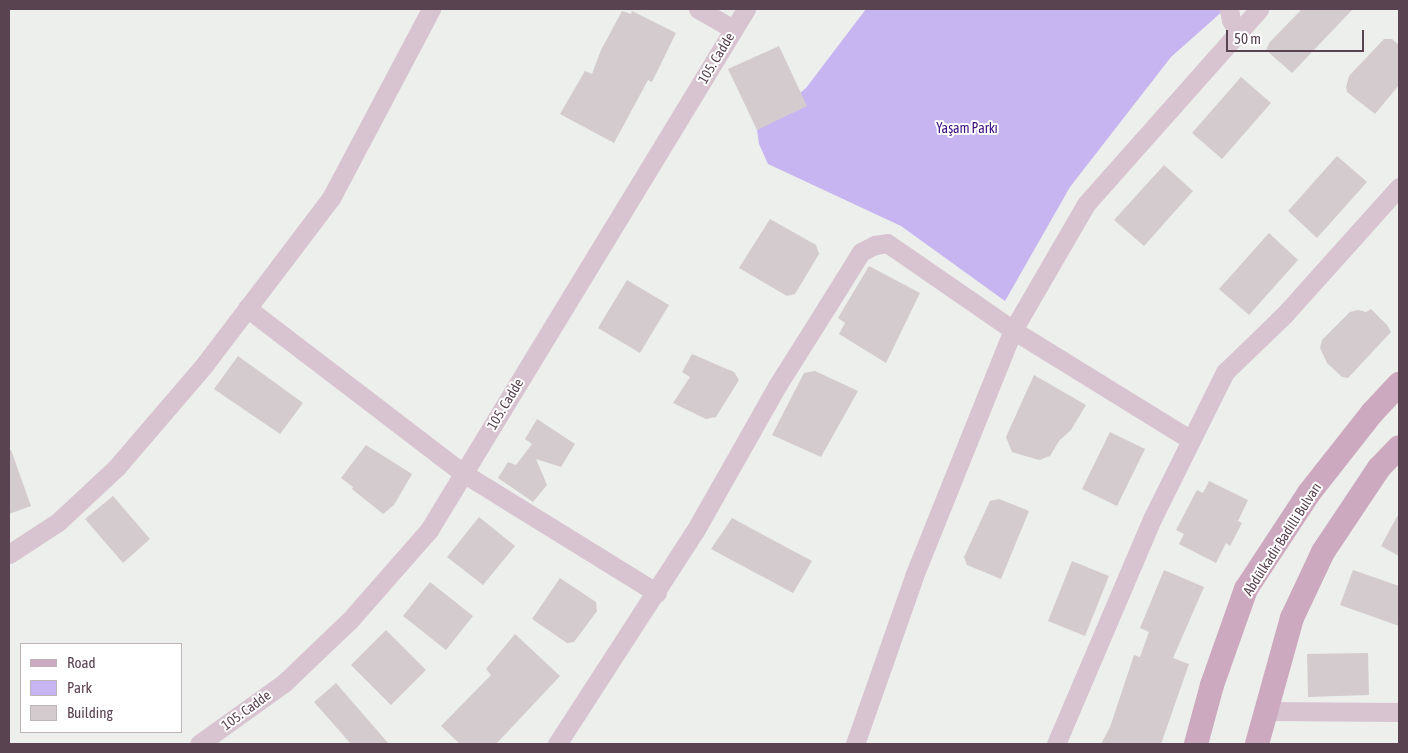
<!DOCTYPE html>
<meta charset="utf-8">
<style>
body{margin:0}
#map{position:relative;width:1408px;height:753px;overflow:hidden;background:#ecefeb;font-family:"Asap Condensed",sans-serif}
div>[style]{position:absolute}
.green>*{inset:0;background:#c7b5f1}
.building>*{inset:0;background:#d4cbce}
.minor>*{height:19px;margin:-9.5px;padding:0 9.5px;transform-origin:9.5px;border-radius:9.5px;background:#d8c4d0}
.major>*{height:24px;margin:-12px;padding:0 12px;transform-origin:12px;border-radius:12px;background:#cda9bf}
span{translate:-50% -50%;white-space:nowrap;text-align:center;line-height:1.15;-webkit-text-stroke:4px #fff;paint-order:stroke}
.street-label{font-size:14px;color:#5a4351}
.park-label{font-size:14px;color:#3d107f}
.frame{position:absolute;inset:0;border:10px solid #5a4351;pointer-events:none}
.legend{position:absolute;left:20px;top:643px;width:162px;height:90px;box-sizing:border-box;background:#fff;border:1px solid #bdb4b9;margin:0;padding:6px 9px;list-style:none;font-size:15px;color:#5a4351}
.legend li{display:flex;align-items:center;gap:10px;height:25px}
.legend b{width:25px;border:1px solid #bdb4b9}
.scale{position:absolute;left:1226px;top:30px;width:138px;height:22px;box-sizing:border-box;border:2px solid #5a4351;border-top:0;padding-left:6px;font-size:15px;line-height:18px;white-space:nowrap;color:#5a4351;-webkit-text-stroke:4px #fff;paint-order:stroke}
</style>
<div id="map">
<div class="green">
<i style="clip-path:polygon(866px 9px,1225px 9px,1171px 57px,1070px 187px,1005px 301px,901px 226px,768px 164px,759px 144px,757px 130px,806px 88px)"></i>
</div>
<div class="building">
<i style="clip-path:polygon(1302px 9px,1353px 9px,1292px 73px,1266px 50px,1270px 42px)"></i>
<i style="clip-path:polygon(622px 11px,631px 14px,632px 11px,676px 33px,652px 82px,648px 80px,614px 143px,560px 114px,585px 71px,592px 74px,601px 50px)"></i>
<i style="clip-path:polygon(1384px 39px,1392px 39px,1399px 45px,1399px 85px,1375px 114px,1347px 92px,1346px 87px,1349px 76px)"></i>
<i style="clip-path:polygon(779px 46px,807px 106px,757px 130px,728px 69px)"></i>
<i style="clip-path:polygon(1241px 77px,1271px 103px,1222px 159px,1192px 133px)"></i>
<i style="clip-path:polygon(1337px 156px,1367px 182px,1317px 238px,1288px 211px)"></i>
<i style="clip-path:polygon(1164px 165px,1193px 191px,1144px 246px,1114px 220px)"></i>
<i style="clip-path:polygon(770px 219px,816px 245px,819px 254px,795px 294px,787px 296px,739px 268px)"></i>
<i style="clip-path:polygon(1269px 233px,1298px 260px,1249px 315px,1219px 289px)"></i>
<i style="clip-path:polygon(869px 266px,920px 293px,886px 363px,839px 334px,845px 323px,838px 318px)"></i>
<i style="clip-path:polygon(627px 280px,669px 305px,640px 353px,598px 328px)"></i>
<i style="clip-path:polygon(1371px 309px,1387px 325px,1391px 332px,1348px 378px,1342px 377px,1327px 363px,1320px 348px,1322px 340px,1350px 312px,1358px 310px,1366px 312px)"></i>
<i style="clip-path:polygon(692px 354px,734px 372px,739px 380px,716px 417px,706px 419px,673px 403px,690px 377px,682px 372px)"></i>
<i style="clip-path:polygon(238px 356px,303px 403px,280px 434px,214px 389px)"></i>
<i style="clip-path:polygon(815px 371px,858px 391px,821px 457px,772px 435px,804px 373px)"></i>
<i style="clip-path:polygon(1034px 375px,1086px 405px,1071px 430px,1059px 441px,1050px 456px,1039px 460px,1012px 452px,1006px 437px)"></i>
<i style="clip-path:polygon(537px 419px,575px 444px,561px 467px,536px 459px,547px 485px,533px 502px,498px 478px,508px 462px,516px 465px,532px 444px,525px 439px)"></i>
<i style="clip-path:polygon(1110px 432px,1145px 449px,1117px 506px,1082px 489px)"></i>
<i style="clip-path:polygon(366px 445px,412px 474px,394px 505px,383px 514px,352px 489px,353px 487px,341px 478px)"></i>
<i style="clip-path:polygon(9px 450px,11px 450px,31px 506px,9px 514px)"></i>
<i style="clip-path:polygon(1209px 481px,1248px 500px,1238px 521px,1242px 523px,1230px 546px,1226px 543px,1216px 563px,1179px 544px,1184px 534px,1176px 530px,1197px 490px,1203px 493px)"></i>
<i style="clip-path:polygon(113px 496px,150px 539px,123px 563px,85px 519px)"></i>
<i style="clip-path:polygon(999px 499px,1029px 511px,1001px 579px,967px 565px,964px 557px,990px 501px)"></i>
<i style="clip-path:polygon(1399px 513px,1399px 556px,1381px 546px)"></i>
<i style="clip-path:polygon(479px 517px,515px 546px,483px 585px,447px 557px)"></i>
<i style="clip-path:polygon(732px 518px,812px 561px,793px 593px,711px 549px)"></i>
<i style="clip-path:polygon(1072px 561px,1109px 576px,1085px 636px,1048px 621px)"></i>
<i style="clip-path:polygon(1164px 570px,1204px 587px,1173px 658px,1189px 664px,1161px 744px,1101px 744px,1110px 727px,1134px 655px,1140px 657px,1149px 632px,1140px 628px)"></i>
<i style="clip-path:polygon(1353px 570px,1399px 586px,1399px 626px,1340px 605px)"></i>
<i style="clip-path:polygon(560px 578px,596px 602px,597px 611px,574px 642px,567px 643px,532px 619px)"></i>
<i style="clip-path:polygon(430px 582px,473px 616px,446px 650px,403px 616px)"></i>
<i style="clip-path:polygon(386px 630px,426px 670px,391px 705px,351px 665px)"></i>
<i style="clip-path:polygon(515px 634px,560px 676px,496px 744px,460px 744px,441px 726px,491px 675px,486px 669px)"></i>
<i style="clip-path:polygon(1368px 653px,1369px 695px,1308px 697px,1307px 654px)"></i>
<i style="clip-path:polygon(336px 683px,389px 744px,351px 744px,314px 702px)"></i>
</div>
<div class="minor">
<i style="left:698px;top:9px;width:40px;rotate:29.7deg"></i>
<i style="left:1229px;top:9px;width:11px;rotate:80deg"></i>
<i style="left:1231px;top:20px;width:14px;rotate:60deg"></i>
<i style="left:247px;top:308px;width:272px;rotate:37.4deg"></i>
<i style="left:463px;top:473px;width:228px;rotate:31.7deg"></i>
<i style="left:9px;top:554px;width:59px;rotate:-33.1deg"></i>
<i style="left:58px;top:522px;width:79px;rotate:-43deg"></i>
<i style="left:116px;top:468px;width:137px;rotate:-49.4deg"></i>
<i style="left:205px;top:364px;width:208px;rotate:-52.8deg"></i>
<i style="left:331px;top:198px;width:214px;rotate:-62.1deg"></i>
<i style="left:1267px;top:711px;width:132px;rotate:0.4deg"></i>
<i style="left:199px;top:744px;width:105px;rotate:-35.7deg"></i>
<i style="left:284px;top:683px;width:91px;rotate:-43.7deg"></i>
<i style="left:350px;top:620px;width:120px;rotate:-48.7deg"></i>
<i style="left:429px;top:530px;width:610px;rotate:-58.68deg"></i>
<i style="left:557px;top:744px;width:254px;rotate:-57.1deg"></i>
<i style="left:695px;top:531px;width:167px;rotate:-60.5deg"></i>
<i style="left:777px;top:386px;width:96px;rotate:-57.8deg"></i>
<i style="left:828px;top:305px;width:62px;rotate:-58.1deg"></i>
<i style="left:861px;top:252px;width:16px;rotate:-27deg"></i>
<i style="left:875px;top:245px;width:12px;rotate:-9deg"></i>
<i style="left:887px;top:243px;width:153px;rotate:34.6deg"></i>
<i style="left:1013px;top:330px;width:209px;rotate:31.7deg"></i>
<i style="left:855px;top:744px;width:178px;rotate:-70.6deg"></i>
<i style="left:914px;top:576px;width:265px;rotate:-68.1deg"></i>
<i style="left:1013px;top:330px;width:146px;rotate:-59.9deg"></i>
<i style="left:1086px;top:204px;width:261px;rotate:-48.4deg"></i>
<i style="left:1056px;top:744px;width:245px;rotate:-66.9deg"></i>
<i style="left:1152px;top:519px;width:164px;rotate:-63.6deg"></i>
<i style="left:1225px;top:372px;width:83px;rotate:-44deg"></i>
<i style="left:1285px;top:314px;width:171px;rotate:-48.1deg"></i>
</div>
<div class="major">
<i style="left:1196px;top:744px;width:61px;rotate:-74.8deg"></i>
<i style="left:1212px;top:685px;width:102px;rotate:-70.5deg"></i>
<i style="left:1246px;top:589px;width:115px;rotate:-56.7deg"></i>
<i style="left:1309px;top:493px;width:102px;rotate:-51.8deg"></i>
<i style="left:1372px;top:413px;width:40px;rotate:-47deg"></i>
<i style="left:1257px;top:744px;width:131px;rotate:-74.5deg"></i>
<i style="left:1292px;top:618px;width:73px;rotate:-64.8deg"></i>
<i style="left:1323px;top:552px;width:101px;rotate:-56.3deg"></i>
<i style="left:1379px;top:468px;width:29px;rotate:-46deg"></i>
</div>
<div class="street-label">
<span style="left:716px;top:58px;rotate:-59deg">105. Cadde</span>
<span style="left:505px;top:404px;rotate:-59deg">105. Cadde</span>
<span style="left:1282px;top:539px;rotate:-57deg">Abdülkadir Badilli Bulvarı</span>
<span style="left:246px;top:710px;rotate:-36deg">105. Cadde</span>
</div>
<div class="park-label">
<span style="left:967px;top:128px">Yaşam Parkı</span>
</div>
<div class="frame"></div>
<ul class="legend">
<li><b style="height:6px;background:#cda9bf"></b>Road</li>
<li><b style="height:14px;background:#c7b5f1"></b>Park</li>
<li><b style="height:14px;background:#d4cbce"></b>Building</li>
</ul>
<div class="scale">50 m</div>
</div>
